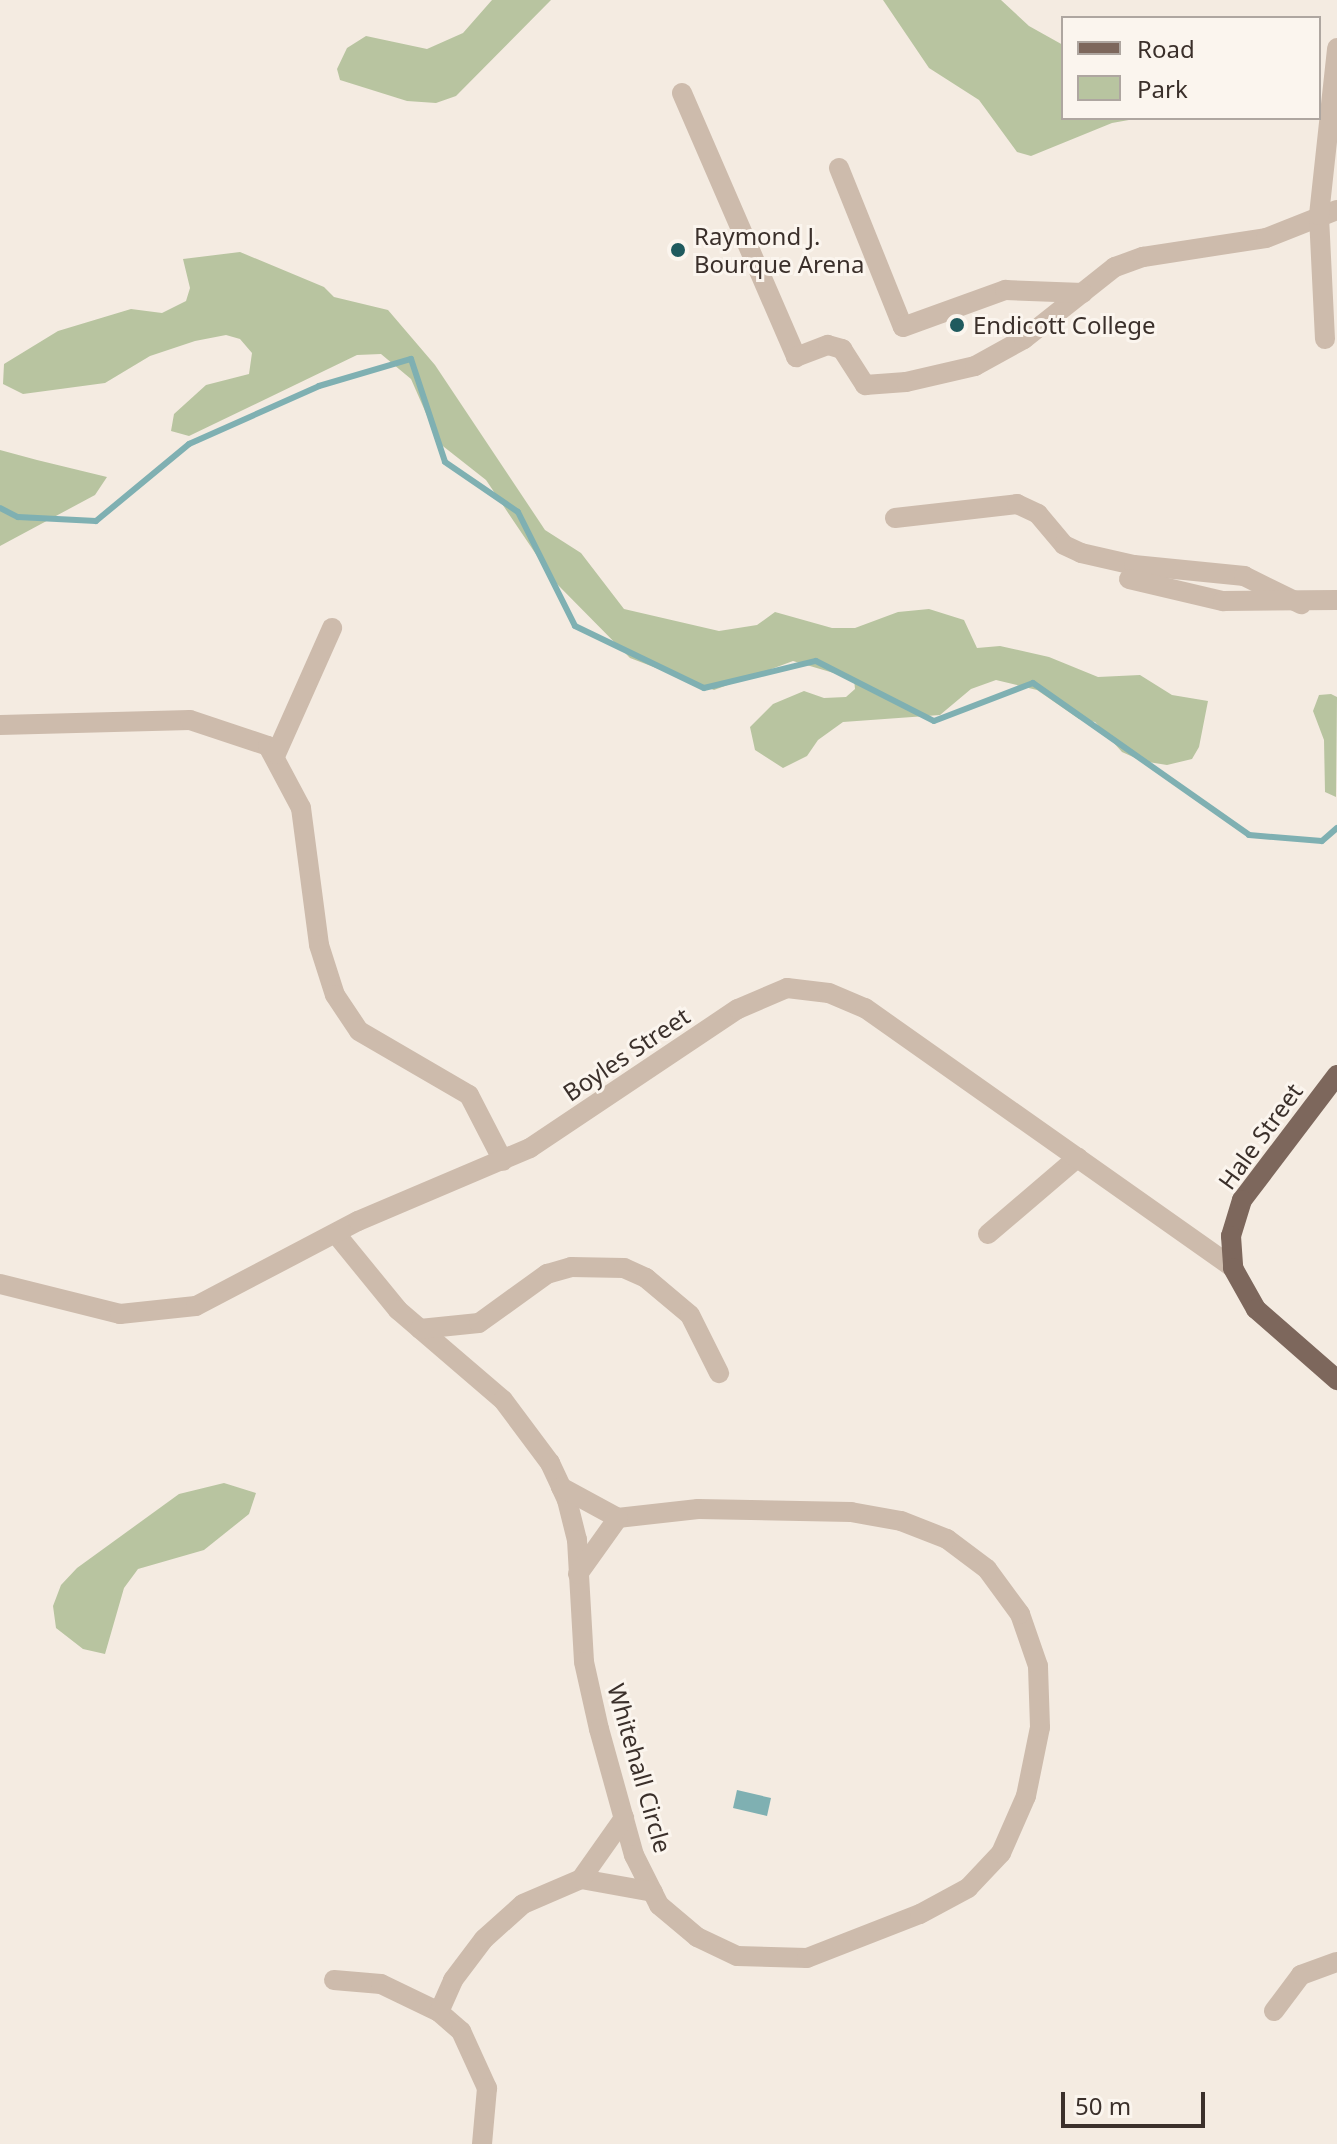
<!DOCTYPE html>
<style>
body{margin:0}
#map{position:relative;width:1337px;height:2144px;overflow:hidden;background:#f4ebe1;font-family:"Noto Sans",sans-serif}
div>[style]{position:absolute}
.green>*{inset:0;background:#b8c4a0}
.water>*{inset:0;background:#7fb0b2}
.stream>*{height:6px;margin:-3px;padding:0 3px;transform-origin:3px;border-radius:3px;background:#7fb0b2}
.minor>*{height:20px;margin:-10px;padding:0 10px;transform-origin:10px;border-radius:10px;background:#cdbbac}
.major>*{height:20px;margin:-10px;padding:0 10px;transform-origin:10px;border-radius:10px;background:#7d675c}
.dots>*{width:22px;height:22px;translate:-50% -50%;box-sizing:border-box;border:4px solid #fbf5ee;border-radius:50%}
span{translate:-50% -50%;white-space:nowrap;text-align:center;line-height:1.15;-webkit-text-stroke:6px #fbf5ee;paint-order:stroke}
.poi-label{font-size:24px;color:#3b302b}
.left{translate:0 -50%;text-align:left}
.street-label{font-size:24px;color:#3b302b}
.legend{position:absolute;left:1061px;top:16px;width:260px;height:104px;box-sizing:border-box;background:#fbf5ee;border:2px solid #aea6a0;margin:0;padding:10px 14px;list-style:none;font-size:24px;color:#3b302b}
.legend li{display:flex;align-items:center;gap:16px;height:40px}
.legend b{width:40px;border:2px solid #aea6a0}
.scale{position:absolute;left:1061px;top:2092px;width:144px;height:36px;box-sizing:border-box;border:4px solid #3b302b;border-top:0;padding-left:10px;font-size:24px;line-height:28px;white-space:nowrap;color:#3b302b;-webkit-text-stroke:6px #fbf5ee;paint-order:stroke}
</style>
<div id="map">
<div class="green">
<i style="clip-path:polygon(492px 0,551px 0,456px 96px,436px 103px,407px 101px,340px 80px,337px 69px,347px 48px,366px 36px,427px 49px,463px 33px)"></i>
<i style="clip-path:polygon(883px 0,1001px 0,1029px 26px,1063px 45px,1063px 118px,1140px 118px,1112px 123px,1031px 156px,1017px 152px,979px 100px,929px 68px)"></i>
<i style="clip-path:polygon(240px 252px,324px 287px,334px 297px,388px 310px,435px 365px,545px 530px,581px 553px,624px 609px,719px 631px,757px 625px,775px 612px,832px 628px,855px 628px,898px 612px,929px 609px,964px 620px,977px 648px,1000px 646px,1049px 657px,1098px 677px,1140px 675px,1172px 695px,1208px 701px,1199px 747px,1192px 759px,1167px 765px,1142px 761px,1122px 752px,1095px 722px,1079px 719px,1037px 690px,996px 680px,971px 689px,940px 715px,843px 722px,818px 740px,807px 756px,783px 768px,755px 750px,750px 727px,773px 704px,804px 691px,824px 698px,846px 697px,855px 689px,854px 679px,793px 661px,714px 690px,630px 658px,554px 581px,486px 480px,439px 443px,411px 379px,381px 354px,357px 355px,189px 436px,171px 431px,174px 414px,206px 385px,249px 374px,252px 353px,240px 339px,226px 335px,195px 341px,150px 356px,105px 383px,23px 394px,3px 384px,4px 364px,58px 331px,131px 309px,162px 313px,186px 301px,190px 288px,183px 259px)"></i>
<i style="clip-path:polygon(0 450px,37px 460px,107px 477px,95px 495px,0 546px)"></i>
<i style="clip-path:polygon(1331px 694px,1337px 697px,1336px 797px,1325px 792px,1324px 740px,1313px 711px,1319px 695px)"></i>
<i style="clip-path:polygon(224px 1483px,256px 1493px,249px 1514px,204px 1550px,138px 1569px,124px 1588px,105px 1654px,83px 1649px,56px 1628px,53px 1606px,61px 1585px,77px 1568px,179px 1494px)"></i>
</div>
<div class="water">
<i style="clip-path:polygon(737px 1790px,771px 1798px,767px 1816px,733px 1808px)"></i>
</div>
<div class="stream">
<i style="left:0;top:508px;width:20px;rotate:27deg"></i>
<i style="left:18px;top:517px;width:78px;rotate:2.9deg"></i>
<i style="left:96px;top:521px;width:121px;rotate:-39.6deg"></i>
<i style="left:189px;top:444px;width:142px;rotate:-24deg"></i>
<i style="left:319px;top:386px;width:96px;rotate:-16.4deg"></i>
<i style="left:411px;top:359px;width:108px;rotate:71.7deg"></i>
<i style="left:445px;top:462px;width:88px;rotate:34.4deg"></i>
<i style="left:518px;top:512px;width:127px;rotate:63.4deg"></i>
<i style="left:575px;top:626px;width:143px;rotate:25.7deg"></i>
<i style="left:704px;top:688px;width:115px;rotate:-13.6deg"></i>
<i style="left:816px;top:661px;width:132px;rotate:27deg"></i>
<i style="left:934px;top:721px;width:106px;rotate:-21deg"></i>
<i style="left:1033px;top:683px;width:264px;rotate:35.1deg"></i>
<i style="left:1249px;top:835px;width:73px;rotate:4.7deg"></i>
<i style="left:1322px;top:841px;width:20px;rotate:-41deg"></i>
</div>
<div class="minor">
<i style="left:682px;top:93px;width:288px;rotate:66.6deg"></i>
<i style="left:796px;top:357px;width:34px;rotate:-21deg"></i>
<i style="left:828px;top:345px;width:15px;rotate:16deg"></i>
<i style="left:842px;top:349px;width:43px;rotate:57.4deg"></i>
<i style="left:865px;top:385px;width:41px;rotate:-4.2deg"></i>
<i style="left:906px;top:382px;width:71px;rotate:-13.1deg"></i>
<i style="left:975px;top:366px;width:56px;rotate:-28.9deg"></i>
<i style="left:1024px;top:339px;width:116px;rotate:-38.4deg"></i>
<i style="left:1115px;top:267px;width:30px;rotate:-20deg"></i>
<i style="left:1143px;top:257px;width:124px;rotate:-8.8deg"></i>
<i style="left:1266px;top:238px;width:76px;rotate:-21.5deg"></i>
<i style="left:839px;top:168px;width:171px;rotate:68.1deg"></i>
<i style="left:903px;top:327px;width:109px;rotate:-19.9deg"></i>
<i style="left:1005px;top:290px;width:78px;rotate:2.2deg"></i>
<i style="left:1325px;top:339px;width:124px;rotate:-92.8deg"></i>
<i style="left:1319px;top:215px;width:168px;rotate:-83.8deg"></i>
<i style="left:895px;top:518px;width:123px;rotate:-6.5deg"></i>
<i style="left:1017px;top:504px;width:23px;rotate:25deg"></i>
<i style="left:1038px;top:514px;width:40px;rotate:50deg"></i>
<i style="left:1064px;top:545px;width:19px;rotate:25deg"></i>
<i style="left:1081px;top:553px;width:54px;rotate:12.8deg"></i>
<i style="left:1134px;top:565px;width:111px;rotate:5.7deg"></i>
<i style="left:1244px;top:576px;width:64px;rotate:26.2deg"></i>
<i style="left:1129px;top:579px;width:97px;rotate:13.2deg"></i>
<i style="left:1223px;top:601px;width:114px;rotate:-0.5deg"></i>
<i style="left:0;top:725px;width:190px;rotate:-1.5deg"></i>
<i style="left:190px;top:720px;width:82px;rotate:18.4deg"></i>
<i style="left:268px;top:746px;width:70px;rotate:62deg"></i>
<i style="left:301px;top:808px;width:138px;rotate:82.5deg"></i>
<i style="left:319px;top:945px;width:52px;rotate:72.3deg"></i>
<i style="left:335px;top:995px;width:43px;rotate:56.3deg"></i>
<i style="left:359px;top:1031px;width:127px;rotate:30.2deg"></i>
<i style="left:469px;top:1095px;width:74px;rotate:62.7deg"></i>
<i style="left:276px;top:754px;width:138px;rotate:-66deg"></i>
<i style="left:336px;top:1234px;width:98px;rotate:50.8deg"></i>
<i style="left:398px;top:1310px;width:138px;rotate:40.6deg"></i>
<i style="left:503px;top:1400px;width:79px;rotate:53.3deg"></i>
<i style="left:550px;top:1463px;width:26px;rotate:65deg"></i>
<i style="left:561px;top:1487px;width:14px;rotate:65deg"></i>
<i style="left:567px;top:1500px;width:41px;rotate:76deg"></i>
<i style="left:577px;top:1540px;width:122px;rotate:86.7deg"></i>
<i style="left:584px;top:1662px;width:69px;rotate:77.4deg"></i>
<i style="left:599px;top:1729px;width:131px;rotate:74.5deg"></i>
<i style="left:634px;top:1855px;width:56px;rotate:63.4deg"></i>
<i style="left:659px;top:1905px;width:50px;rotate:40.1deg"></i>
<i style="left:697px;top:1937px;width:44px;rotate:25.4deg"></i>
<i style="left:737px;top:1956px;width:70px;rotate:1.6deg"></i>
<i style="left:807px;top:1958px;width:121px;rotate:-21.3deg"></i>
<i style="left:920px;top:1914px;width:55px;rotate:-28.4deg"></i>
<i style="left:968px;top:1888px;width:48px;rotate:-46.7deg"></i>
<i style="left:1001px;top:1853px;width:62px;rotate:-66.3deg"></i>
<i style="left:1026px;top:1796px;width:70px;rotate:-78.5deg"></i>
<i style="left:1040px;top:1727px;width:61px;rotate:-91.9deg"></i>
<i style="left:1038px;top:1666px;width:55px;rotate:-109.1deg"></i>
<i style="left:1020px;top:1614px;width:56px;rotate:-126.3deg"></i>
<i style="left:987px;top:1569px;width:50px;rotate:-143.1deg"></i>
<i style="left:947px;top:1539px;width:49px;rotate:-158.6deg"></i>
<i style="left:901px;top:1521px;width:51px;rotate:-169.8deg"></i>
<i style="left:851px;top:1512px;width:153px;rotate:-178.9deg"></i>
<i style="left:698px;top:1509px;width:81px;rotate:173.6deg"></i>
<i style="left:618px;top:1518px;width:65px;rotate:-151.5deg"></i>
<i style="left:988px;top:1234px;width:118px;rotate:-40.5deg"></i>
<i style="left:0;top:1284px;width:124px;rotate:14deg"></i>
<i style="left:120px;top:1314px;width:76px;rotate:-6deg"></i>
<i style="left:196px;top:1306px;width:183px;rotate:-27.7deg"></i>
<i style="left:358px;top:1221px;width:187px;rotate:-23deg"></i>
<i style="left:530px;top:1148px;width:250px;rotate:-33.8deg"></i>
<i style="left:738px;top:1009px;width:53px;rotate:-23.2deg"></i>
<i style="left:787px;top:988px;width:42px;rotate:6.8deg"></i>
<i style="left:829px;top:993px;width:39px;rotate:23deg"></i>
<i style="left:865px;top:1008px;width:451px;rotate:35.2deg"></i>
<i style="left:420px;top:1329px;width:59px;rotate:-5.8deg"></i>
<i style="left:479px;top:1323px;width:84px;rotate:-35.8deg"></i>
<i style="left:547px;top:1274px;width:25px;rotate:-16deg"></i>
<i style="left:571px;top:1267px;width:53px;rotate:1.1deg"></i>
<i style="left:624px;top:1268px;width:24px;rotate:24deg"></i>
<i style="left:646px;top:1278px;width:57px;rotate:40.1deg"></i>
<i style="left:690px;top:1315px;width:65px;rotate:63.4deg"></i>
<i style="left:578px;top:1574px;width:69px;rotate:-54.5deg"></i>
<i style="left:581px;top:1879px;width:73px;rotate:10.2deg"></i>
<i style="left:334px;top:1980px;width:47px;rotate:4.9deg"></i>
<i style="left:381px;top:1984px;width:64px;rotate:25.8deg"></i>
<i style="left:439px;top:2012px;width:29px;rotate:41deg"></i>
<i style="left:461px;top:2031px;width:63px;rotate:65.5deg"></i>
<i style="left:487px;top:2088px;width:56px;rotate:95.1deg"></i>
<i style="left:1274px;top:2011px;width:45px;rotate:-53.1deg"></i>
<i style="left:1301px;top:1975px;width:38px;rotate:-20deg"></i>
<i style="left:439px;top:2012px;width:35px;rotate:-66deg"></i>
<i style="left:453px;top:1980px;width:51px;rotate:-52.9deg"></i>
<i style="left:484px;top:1939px;width:52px;rotate:-41.9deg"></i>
<i style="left:523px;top:1904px;width:63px;rotate:-23.3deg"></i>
<i style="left:581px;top:1879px;width:75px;rotate:-54.8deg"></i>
</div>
<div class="major">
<i style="left:1337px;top:1075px;width:157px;rotate:127.2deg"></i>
<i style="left:1242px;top:1200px;width:38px;rotate:107deg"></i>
<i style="left:1231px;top:1236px;width:32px;rotate:86deg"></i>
<i style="left:1233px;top:1268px;width:47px;rotate:60.7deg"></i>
<i style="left:1256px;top:1309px;width:108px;rotate:41.2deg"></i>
</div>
<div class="dots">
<i style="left:678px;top:250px;background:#1f5a5e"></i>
<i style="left:957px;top:325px;background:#1f5a5e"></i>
</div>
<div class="poi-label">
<span class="left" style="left:694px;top:250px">Raymond J.<br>Bourque Arena</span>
<span class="left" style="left:973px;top:325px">Endicott College</span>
</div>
<div class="street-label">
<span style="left:626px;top:1054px;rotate:-34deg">Boyles Street</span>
<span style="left:1260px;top:1136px;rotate:-54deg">Hale Street</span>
<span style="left:640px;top:1768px;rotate:74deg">Whitehall Circle</span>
</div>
<ul class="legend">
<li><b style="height:10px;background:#7d675c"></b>Road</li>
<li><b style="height:22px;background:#b8c4a0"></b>Park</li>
</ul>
<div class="scale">50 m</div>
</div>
